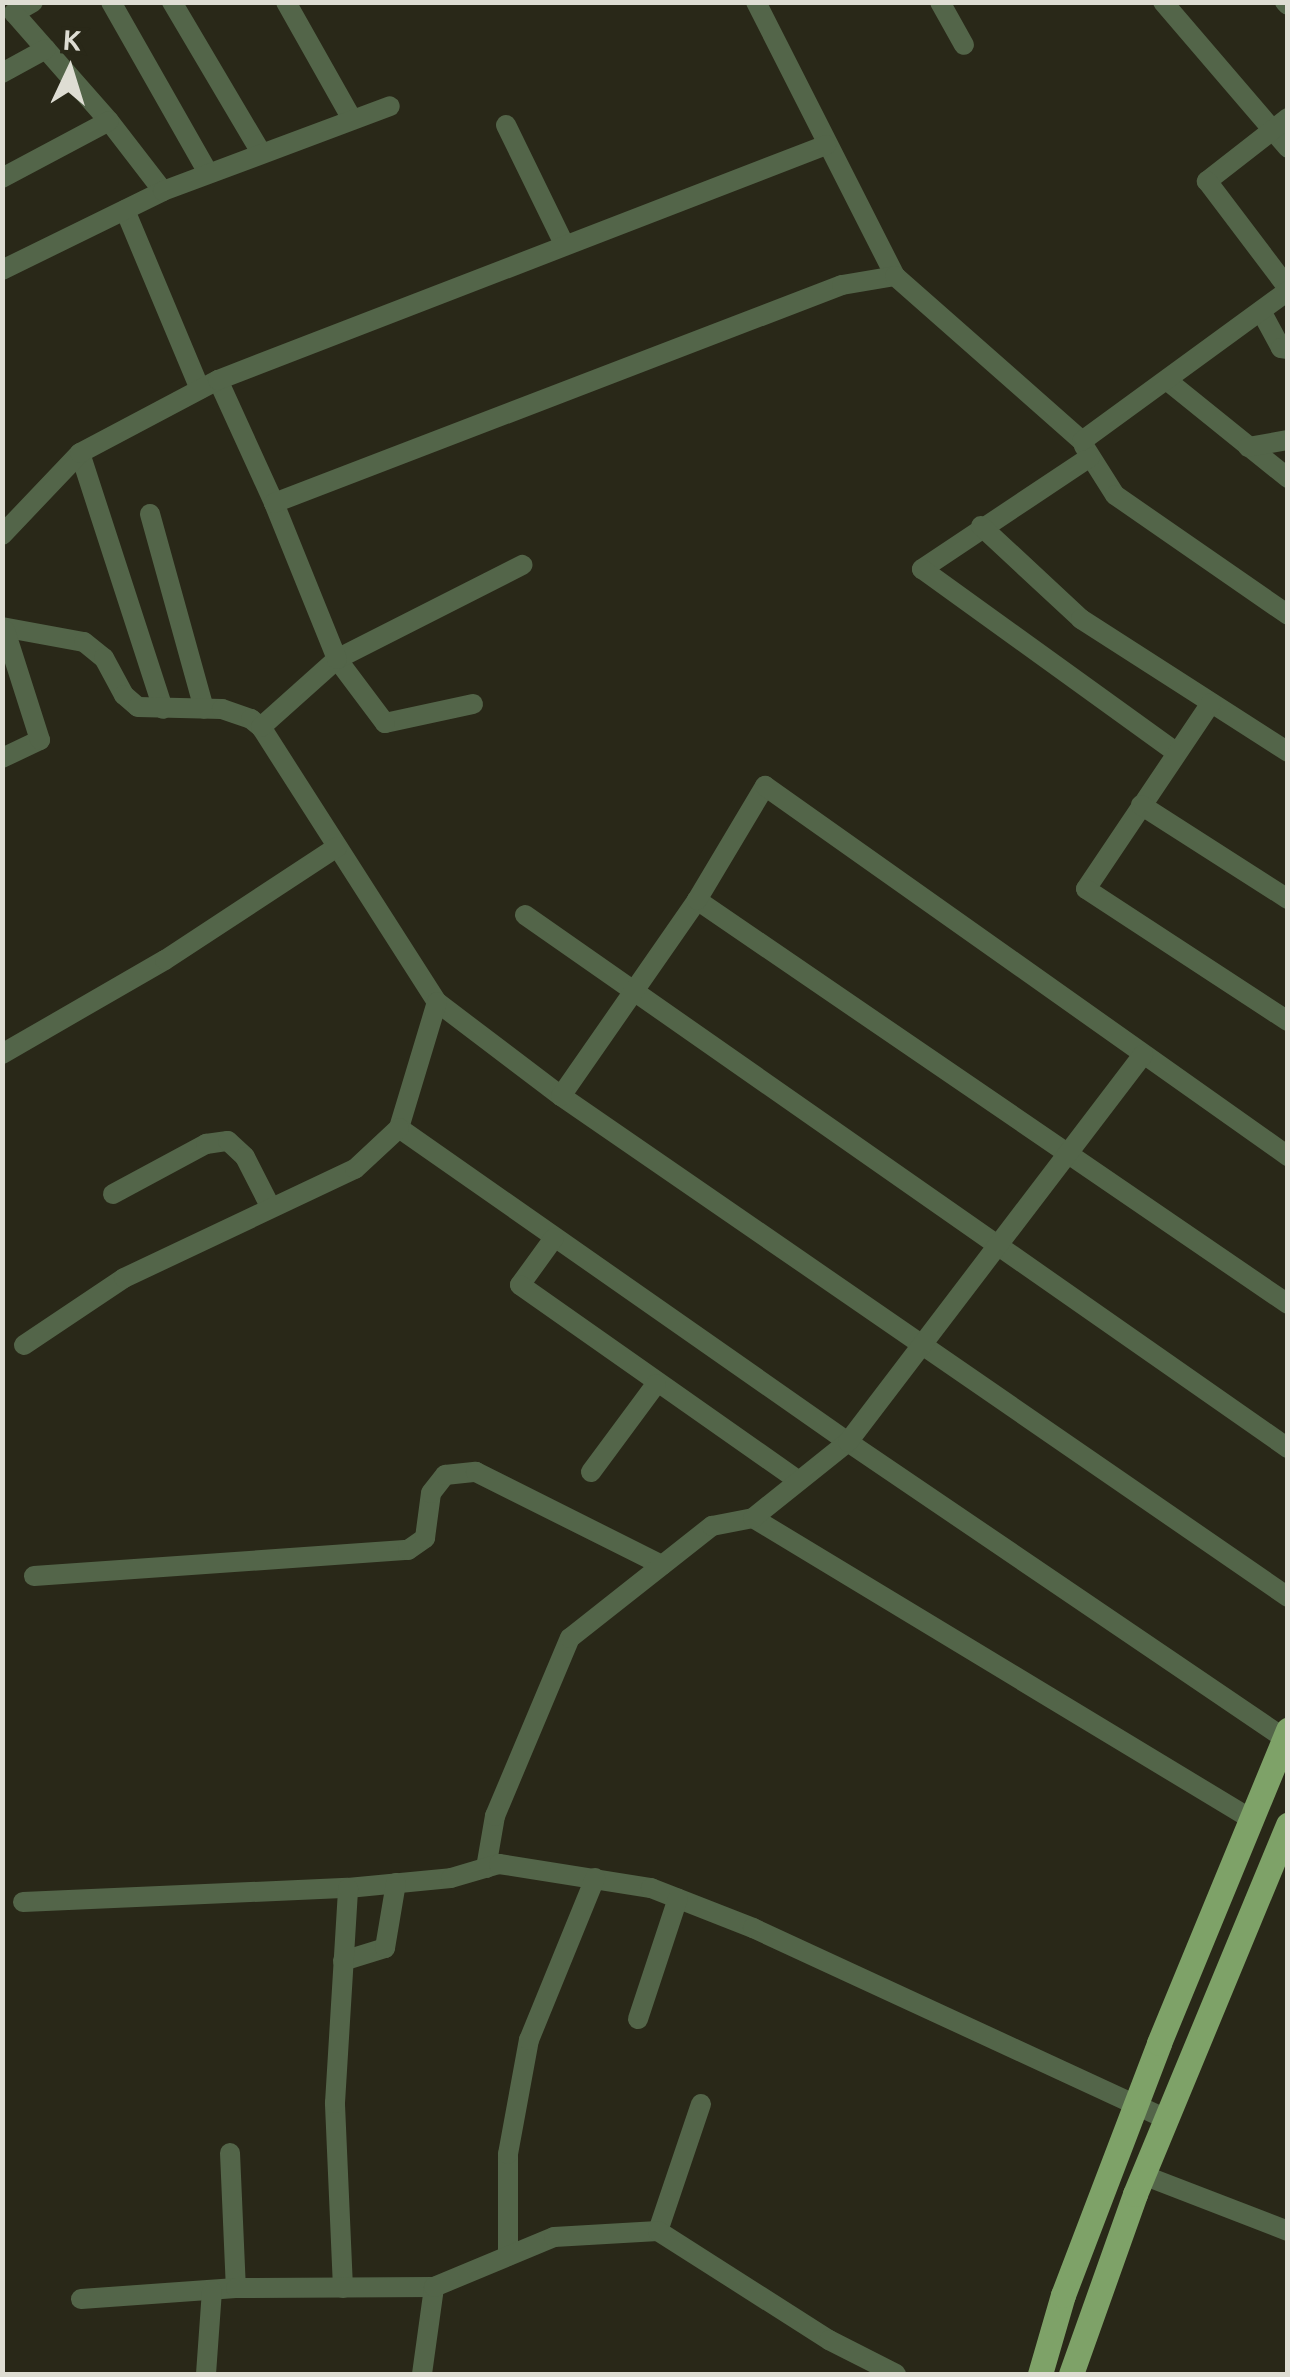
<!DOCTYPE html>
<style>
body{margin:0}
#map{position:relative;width:1290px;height:2377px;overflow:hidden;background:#292818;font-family:Ubuntu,sans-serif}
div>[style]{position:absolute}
.minor>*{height:20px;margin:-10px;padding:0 10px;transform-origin:10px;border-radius:10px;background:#536549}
.major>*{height:25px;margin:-12.5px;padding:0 12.5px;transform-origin:12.5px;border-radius:12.5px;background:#7ea268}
span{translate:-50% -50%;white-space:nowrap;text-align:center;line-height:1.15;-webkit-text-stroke:9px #292818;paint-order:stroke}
.frame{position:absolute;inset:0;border:5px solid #deddd3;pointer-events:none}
.north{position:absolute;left:20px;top:20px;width:100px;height:100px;-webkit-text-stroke:8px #292818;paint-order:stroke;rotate:4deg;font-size:28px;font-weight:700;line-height:40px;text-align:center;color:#deddd3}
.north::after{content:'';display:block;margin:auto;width:35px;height:45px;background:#deddd3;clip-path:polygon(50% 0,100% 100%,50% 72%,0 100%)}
</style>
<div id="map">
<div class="minor">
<i style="left:33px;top:2px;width:22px;rotate:150deg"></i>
<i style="left:14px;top:13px;width:144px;rotate:48.7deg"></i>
<i style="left:109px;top:121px;width:88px;rotate:52.4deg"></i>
<i style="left:111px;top:2px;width:197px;rotate:60.4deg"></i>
<i style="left:172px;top:2px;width:173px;rotate:59.4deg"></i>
<i style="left:286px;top:2px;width:134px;rotate:60.6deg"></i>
<i style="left:756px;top:2px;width:307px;rotate:63.1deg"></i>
<i style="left:940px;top:2px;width:49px;rotate:60.8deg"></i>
<i style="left:1163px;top:2px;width:192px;rotate:49.4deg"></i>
<i style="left:1285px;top:2px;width:4px;rotate:45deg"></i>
<i style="left:2px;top:73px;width:50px;rotate:-28.6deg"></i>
<i style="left:1288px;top:118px;width:103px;rotate:142.1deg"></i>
<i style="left:1207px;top:181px;width:134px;rotate:52.9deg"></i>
<i style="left:506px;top:125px;width:132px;rotate:64deg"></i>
<i style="left:2px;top:178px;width:121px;rotate:-28deg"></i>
<i style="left:125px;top:210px;width:194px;rotate:67.3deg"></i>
<i style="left:2px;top:270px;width:179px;rotate:-26.1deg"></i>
<i style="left:163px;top:191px;width:242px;rotate:-20.5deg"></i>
<i style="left:1261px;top:311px;width:42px;rotate:61.6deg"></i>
<i style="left:1281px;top:348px;width:7px;rotate:8deg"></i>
<i style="left:218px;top:380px;width:135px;rotate:65.5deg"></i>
<i style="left:1169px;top:382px;width:153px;rotate:38.9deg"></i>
<i style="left:1084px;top:446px;width:58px;rotate:57.7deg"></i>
<i style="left:1115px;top:495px;width:211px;rotate:34.7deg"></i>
<i style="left:1248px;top:447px;width:41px;rotate:-9.9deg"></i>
<i style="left:80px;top:453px;width:269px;rotate:72deg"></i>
<i style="left:1090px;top:457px;width:202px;rotate:146.3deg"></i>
<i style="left:922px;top:569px;width:313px;rotate:35.8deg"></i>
<i style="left:150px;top:514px;width:202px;rotate:74.5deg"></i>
<i style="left:981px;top:526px;width:137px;rotate:42.9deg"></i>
<i style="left:1081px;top:619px;width:246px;rotate:32.7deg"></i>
<i style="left:2px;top:535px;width:113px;rotate:-46.4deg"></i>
<i style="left:80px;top:453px;width:156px;rotate:-27.9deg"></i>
<i style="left:218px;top:380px;width:652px;rotate:-21.13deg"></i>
<i style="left:2px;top:627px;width:83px;rotate:10.4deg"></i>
<i style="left:84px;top:642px;width:26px;rotate:39deg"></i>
<i style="left:104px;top:658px;width:42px;rotate:61.6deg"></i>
<i style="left:124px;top:695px;width:18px;rotate:41deg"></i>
<i style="left:138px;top:707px;width:84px;rotate:1.4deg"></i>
<i style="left:222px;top:709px;width:31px;rotate:19deg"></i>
<i style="left:251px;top:719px;width:13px;rotate:39deg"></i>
<i style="left:261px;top:727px;width:326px;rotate:57.4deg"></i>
<i style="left:437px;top:1002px;width:156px;rotate:37.2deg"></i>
<i style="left:561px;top:1096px;width:883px;rotate:34.57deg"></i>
<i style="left:1211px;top:703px;width:224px;rotate:123.9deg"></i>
<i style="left:1086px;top:889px;width:241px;rotate:33.2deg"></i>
<i style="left:473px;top:704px;width:90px;rotate:167.8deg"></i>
<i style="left:385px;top:723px;width:80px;rotate:-126.9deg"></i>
<i style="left:337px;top:659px;width:208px;rotate:-26.9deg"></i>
<i style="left:261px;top:727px;width:102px;rotate:-41.8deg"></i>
<i style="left:337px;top:659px;width:168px;rotate:-112deg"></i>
<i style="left:274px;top:503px;width:608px;rotate:-21deg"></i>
<i style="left:842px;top:285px;width:54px;rotate:-9.6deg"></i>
<i style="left:895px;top:276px;width:249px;rotate:41.4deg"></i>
<i style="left:1082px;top:441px;width:255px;rotate:-36.1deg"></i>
<i style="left:2px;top:758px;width:42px;rotate:-25.3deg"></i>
<i style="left:40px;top:740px;width:115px;rotate:-107.7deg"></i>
<i style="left:1141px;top:805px;width:174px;rotate:32.6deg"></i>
<i style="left:697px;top:900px;width:716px;rotate:34.36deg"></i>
<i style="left:525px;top:915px;width:931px;rotate:34.94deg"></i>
<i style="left:437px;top:1002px;width:132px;rotate:106.8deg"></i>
<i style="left:399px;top:1128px;width:548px;rotate:34.97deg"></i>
<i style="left:848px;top:1442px;width:527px;rotate:34.17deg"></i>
<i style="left:2px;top:1054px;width:188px;rotate:-30deg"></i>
<i style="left:165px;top:960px;width:206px;rotate:-33.3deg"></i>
<i style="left:561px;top:1096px;width:239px;rotate:-55.2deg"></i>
<i style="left:697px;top:900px;width:133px;rotate:-59.2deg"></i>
<i style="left:765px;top:786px;width:641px;rotate:35.28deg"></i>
<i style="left:113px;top:1194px;width:106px;rotate:-28.3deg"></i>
<i style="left:206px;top:1144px;width:22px;rotate:-8deg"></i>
<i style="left:228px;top:1141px;width:23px;rotate:43deg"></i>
<i style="left:245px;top:1157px;width:55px;rotate:63deg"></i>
<i style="left:554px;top:1238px;width:58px;rotate:125.9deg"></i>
<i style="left:520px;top:1285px;width:339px;rotate:35.1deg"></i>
<i style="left:24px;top:1345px;width:120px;rotate:-33.8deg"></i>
<i style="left:124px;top:1278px;width:255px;rotate:-25.3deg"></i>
<i style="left:355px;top:1169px;width:60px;rotate:-43deg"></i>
<i style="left:591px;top:1472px;width:109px;rotate:-53.5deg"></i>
<i style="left:753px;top:1518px;width:582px;rotate:31.15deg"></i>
<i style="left:34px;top:1576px;width:375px;rotate:-4deg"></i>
<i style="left:408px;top:1550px;width:21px;rotate:-35deg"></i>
<i style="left:425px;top:1538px;width:45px;rotate:-82.4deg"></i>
<i style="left:431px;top:1493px;width:23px;rotate:-52deg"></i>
<i style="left:445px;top:1475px;width:31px;rotate:-6deg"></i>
<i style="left:476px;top:1472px;width:208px;rotate:26.6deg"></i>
<i style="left:486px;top:1868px;width:53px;rotate:-80.2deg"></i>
<i style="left:495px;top:1816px;width:193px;rotate:-67.2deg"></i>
<i style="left:570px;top:1638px;width:181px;rotate:-38.3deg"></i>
<i style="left:712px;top:1526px;width:42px;rotate:-11deg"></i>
<i style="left:753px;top:1518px;width:122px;rotate:-38.7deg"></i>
<i style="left:848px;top:1442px;width:487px;rotate:-52.7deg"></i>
<i style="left:23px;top:1902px;width:325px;rotate:-2.5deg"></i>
<i style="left:348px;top:1888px;width:103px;rotate:-5.5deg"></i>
<i style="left:451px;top:1878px;width:50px;rotate:-16.3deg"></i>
<i style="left:499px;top:1864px;width:154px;rotate:9deg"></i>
<i style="left:651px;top:1888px;width:110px;rotate:21.4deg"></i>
<i style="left:753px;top:1928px;width:455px;rotate:24.8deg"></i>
<i style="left:343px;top:1961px;width:44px;rotate:-17.2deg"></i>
<i style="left:385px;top:1948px;width:66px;rotate:-80.4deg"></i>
<i style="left:638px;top:2019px;width:127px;rotate:-71.7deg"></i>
<i style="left:230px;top:2153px;width:135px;rotate:87.5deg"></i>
<i style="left:1143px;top:2175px;width:155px;rotate:21.1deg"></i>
<i style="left:658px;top:2231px;width:134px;rotate:-71.3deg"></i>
<i style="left:508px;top:2256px;width:102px;rotate:-90deg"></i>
<i style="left:508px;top:2154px;width:116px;rotate:-79.6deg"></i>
<i style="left:529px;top:2040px;width:175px;rotate:-67.8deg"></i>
<i style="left:343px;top:2288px;width:185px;rotate:-92.5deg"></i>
<i style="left:335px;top:2103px;width:215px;rotate:-86.5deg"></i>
<i style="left:81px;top:2299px;width:155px;rotate:-4.1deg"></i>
<i style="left:236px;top:2288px;width:198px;rotate:-0.3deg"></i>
<i style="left:206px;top:2374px;width:83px;rotate:-85.9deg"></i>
<i style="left:422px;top:2374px;width:88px;rotate:-82.1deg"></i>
<i style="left:434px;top:2287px;width:130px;rotate:-22.6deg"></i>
<i style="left:554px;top:2237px;width:104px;rotate:-3.3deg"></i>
<i style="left:658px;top:2231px;width:203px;rotate:32.5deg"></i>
<i style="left:829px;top:2340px;width:75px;rotate:26.9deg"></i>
</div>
<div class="major">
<i style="left:1040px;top:2374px;width:82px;rotate:-73.8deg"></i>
<i style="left:1063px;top:2295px;width:270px;rotate:-69.1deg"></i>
<i style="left:1159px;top:2043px;width:339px;rotate:-67.6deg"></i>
<i style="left:1071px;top:2374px;width:191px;rotate:-70.4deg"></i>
<i style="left:1135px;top:2194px;width:400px;rotate:-67.5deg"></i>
</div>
<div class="frame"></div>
<div class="north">K</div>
</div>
